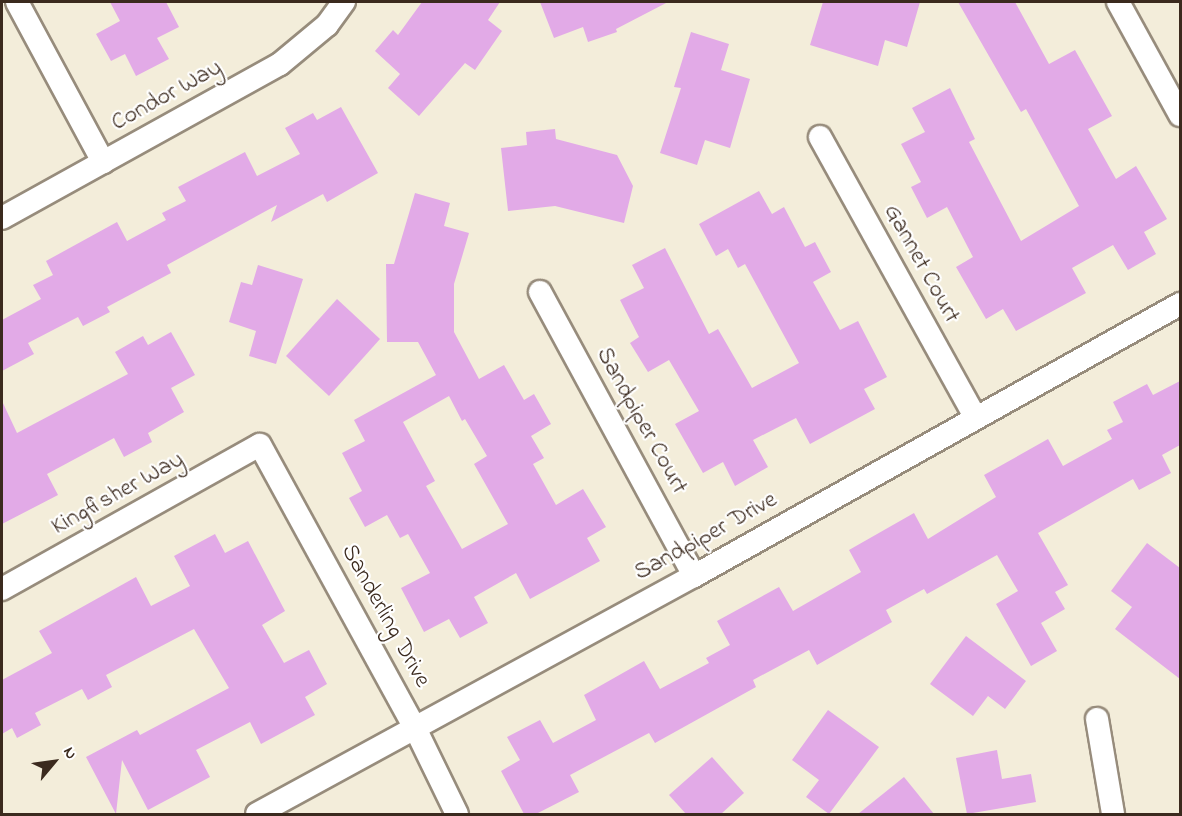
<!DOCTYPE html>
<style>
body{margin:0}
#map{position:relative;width:1182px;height:816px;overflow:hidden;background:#f3edda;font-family:"Indie Flower",sans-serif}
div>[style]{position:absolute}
.building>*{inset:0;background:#e2aae7}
.roads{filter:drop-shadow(2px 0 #978c7c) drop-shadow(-2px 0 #978c7c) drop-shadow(0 2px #978c7c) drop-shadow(0 -2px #978c7c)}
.street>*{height:22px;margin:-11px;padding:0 11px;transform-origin:11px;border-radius:11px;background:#fff}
span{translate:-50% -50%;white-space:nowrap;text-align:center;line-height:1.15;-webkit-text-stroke:4.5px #fff;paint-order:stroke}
.street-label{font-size:24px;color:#3b2a1e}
.frame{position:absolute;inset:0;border:3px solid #3b2a1e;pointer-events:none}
.north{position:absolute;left:24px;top:732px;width:60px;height:60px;-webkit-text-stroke:4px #fff;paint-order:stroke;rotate:61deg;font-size:16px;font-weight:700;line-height:24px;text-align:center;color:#3b2a1e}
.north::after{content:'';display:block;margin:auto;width:21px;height:27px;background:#3b2a1e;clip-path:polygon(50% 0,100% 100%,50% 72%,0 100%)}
</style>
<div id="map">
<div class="building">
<i style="clip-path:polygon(110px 2px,166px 2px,179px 27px,157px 38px,169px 59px,136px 76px,125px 54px,111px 61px,96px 34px,120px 21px)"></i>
<i style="clip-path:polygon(422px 2px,500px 2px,488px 20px,502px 31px,475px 70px,465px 63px,419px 116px,388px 88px,400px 74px,375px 51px,393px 30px,398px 35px)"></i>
<i style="clip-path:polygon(540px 2px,668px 2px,616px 29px,617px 32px,588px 42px,583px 27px,554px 38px)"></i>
<i style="clip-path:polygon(823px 2px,920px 2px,907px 47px,885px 40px,878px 66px,810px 45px)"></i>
<i style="clip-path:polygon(958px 2px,1015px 2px,1049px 64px,1075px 50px,1112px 116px,1088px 129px,1116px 179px,1136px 166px,1167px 219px,1144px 232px,1156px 254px,1128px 270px,1113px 245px,1072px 268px,1086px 293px,1016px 331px,1003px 309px,986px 319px,956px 267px,973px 257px,947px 207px,927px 218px,911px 187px,921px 182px,901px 144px,925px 132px,912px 108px,950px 88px,975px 139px,969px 142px,1021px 241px,1079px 206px,1026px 109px,1021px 112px)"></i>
<i style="clip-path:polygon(691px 32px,729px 44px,721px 70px,750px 79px,730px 148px,705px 140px,697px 165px,660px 153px,681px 88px,674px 87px)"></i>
<i style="clip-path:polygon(341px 107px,378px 173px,327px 202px,323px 194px,271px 222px,277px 205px,167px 265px,171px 273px,107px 307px,110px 312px,83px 326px,78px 317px,28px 343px,34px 354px,2px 371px,2px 320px,41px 299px,33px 285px,53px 275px,46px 261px,117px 222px,127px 241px,166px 220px,162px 213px,186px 201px,178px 187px,245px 152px,257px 176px,300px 154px,285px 128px,313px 113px,317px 120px)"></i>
<i style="clip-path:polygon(555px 129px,556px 139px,617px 155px,633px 186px,624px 223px,555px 206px,508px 211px,501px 148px,527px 145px,526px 132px)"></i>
<i style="clip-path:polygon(759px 191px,772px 214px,784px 207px,805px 247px,815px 242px,831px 272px,813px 282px,840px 330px,858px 321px,887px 377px,864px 389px,875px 409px,810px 444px,796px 418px,753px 440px,768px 467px,735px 486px,723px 462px,703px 473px,675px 424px,699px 411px,669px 360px,648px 372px,630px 343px,639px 337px,620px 300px,644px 288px,632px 265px,665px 248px,709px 334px,718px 329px,752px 388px,799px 363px,745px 264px,738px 268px,728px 249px,716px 256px,699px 224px)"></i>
<i style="clip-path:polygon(evenodd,415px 193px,450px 203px,444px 226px,469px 233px,454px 284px,454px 332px,479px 379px,504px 365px,524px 400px,534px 394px,551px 424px,531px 436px,544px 458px,533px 464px,556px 505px,583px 489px,606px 527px,587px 538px,600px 561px,567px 579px,530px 599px,516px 573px,474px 597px,488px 623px,460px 638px,449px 619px,424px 632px,401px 588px,430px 573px,408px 534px,400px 538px,387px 515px,365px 527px,349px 498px,362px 491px,342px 453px,365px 441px,354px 420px,436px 375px,418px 342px,387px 342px,386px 264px,394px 264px,415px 193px,449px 396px,462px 421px,465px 419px,487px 456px,474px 464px,508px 524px,462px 549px,426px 486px,435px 481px,403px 422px,449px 396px)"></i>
<i style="clip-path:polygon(258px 265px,303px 279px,276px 364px,249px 356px,256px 331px,229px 322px,241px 282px,252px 285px)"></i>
<i style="clip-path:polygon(337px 299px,380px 339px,329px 396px,286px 356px)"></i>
<i style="clip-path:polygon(171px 332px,195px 375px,171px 388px,184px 412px,148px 433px,152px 442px,124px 457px,114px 438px,47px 474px,58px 495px,2px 524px,2px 401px,17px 433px,128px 374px,115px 352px,143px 336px,148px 345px)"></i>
<i style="clip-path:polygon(1180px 381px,1180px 445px,1162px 455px,1171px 473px,1139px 490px,1133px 479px,1038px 533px,1068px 585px,1055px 592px,1065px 609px,1041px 623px,1057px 651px,1031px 666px,996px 604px,1018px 591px,997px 555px,927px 594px,924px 589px,886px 610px,892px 622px,817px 665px,809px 650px,753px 680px,756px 687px,655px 743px,649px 733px,570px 775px,579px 792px,536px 814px,524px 814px,501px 771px,520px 760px,507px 737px,540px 720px,553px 743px,596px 720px,584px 695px,644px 661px,660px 689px,709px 663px,706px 658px,730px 645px,717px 621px,779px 587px,793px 611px,861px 572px,849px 550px,914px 513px,928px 539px,996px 497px,984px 475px,1048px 439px,1063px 466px,1112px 439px,1107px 430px,1123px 422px,1113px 402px,1147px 384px,1153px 395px)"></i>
<i style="clip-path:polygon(215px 534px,225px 553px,248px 541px,285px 611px,262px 625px,284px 663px,309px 650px,327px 684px,305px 697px,315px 715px,261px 744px,250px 722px,196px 750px,210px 777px,148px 810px,122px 760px,116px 814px,86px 757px,137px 730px,140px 735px,229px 688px,194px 629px,106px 675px,112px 687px,88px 700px,82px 689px,35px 713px,41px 725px,17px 738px,12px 728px,2px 734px,2px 680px,52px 653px,39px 631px,136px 577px,151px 606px,190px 586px,174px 556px)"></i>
<i style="clip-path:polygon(1147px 543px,1180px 568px,1180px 679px,1115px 629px,1132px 607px,1111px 591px)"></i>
<i style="clip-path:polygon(966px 636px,1026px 681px,1005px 709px,988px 696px,973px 716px,930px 684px)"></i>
<i style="clip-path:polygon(828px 710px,879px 747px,829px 814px,806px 797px,819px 780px,792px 760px)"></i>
<i style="clip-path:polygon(997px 750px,1002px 779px,1031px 774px,1036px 802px,967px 814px,956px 758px)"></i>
<i style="clip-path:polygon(712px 757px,744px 793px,721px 814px,686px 814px,669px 795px)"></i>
<i style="clip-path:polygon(904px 777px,934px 814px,858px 814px)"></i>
</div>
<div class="roads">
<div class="street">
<i style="left:17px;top:2px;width:182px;rotate:61.7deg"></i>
<i style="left:1118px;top:2px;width:129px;rotate:61.2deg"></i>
<i style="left:820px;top:137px;width:320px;rotate:61deg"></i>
<i style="left:2px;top:218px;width:318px;rotate:-29deg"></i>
<i style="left:280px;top:64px;width:61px;rotate:-39.7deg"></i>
<i style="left:327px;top:25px;width:29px;rotate:-54deg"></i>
<i style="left:540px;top:292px;width:323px;rotate:61.5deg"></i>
<i style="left:2px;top:589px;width:295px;rotate:-29.2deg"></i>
<i style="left:260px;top:445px;width:323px;rotate:61.3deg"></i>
<i style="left:415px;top:728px;width:96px;rotate:64deg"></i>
<i style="left:1097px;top:719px;width:96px;rotate:80.4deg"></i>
<i style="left:257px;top:814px;width:498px;rotate:-28.6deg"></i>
<i style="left:694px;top:576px;width:557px;rotate:-29.23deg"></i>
</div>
</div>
<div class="street-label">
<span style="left:167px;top:96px;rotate:-29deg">Condor Way</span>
<span style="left:921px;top:264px;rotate:61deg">Gannet Court</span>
<span style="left:641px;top:421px;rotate:61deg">Sandpiper Court</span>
<span style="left:118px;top:494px;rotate:-29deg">Kingfisher Way</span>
<span style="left:706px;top:537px;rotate:-29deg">Sandpiper Drive</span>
<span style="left:385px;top:616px;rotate:61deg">Sanderling Drive</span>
</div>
<div class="frame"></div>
<div class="north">N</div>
</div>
